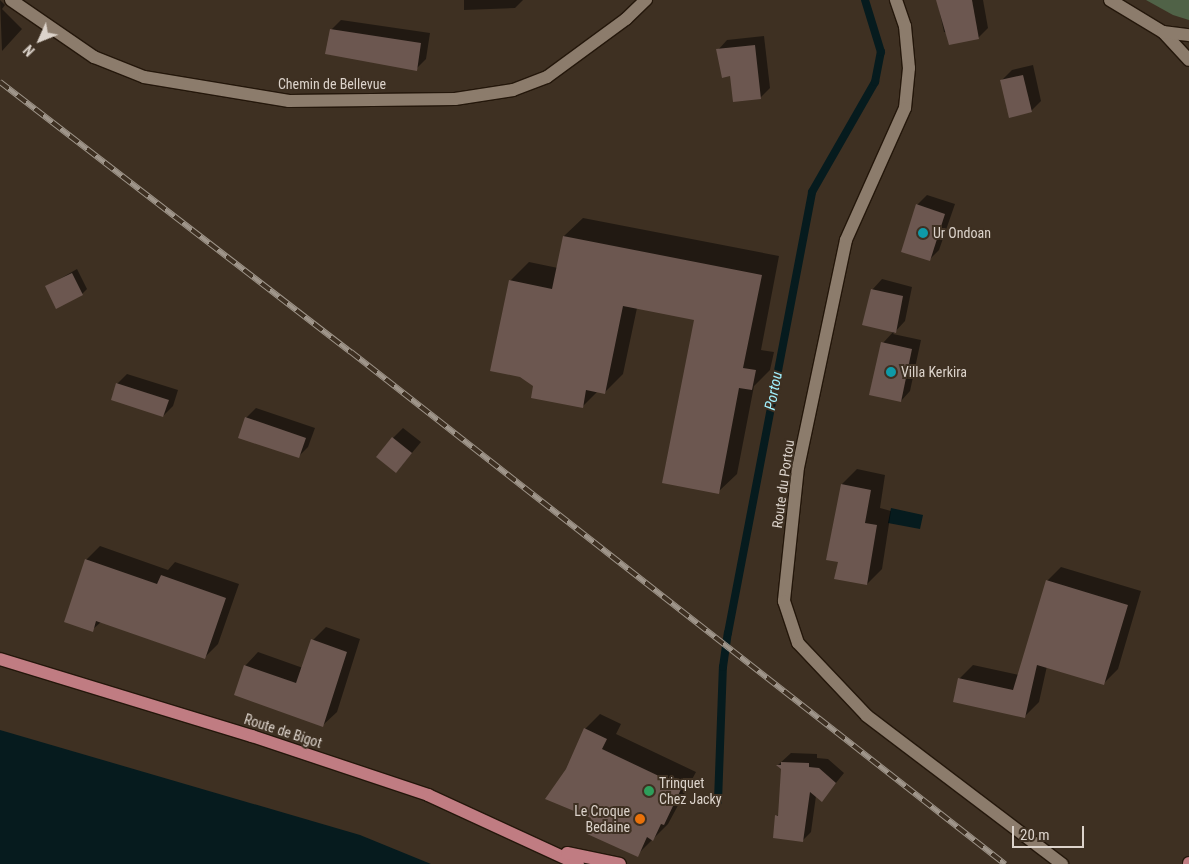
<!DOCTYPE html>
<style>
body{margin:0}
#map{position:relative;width:1189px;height:864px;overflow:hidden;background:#3e3022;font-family:"Roboto Condensed",sans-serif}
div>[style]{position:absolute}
.green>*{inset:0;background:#506247}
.water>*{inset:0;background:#061b1e}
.shadow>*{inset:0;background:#0007}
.stream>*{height:8px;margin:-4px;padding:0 4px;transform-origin:4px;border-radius:4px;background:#061b1e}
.building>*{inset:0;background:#6c5750}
.roads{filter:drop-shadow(1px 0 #24170b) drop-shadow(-1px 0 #24170b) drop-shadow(0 1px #24170b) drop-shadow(0 -1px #24170b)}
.minor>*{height:12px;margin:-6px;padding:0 6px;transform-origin:6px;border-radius:6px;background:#8c7c6c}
.major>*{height:12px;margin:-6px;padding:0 6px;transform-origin:6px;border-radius:6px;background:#c07c82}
.rail>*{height:5.5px;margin-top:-2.75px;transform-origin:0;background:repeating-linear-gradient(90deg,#3e3022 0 11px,#9f958a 0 22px);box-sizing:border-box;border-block:1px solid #9f958a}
.dots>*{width:14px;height:14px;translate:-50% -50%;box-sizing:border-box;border:2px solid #3e3022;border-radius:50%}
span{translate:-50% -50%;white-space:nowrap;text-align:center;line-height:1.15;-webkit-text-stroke:4px #3e3022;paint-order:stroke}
.street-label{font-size:14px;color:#dcd3cb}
.poi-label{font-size:14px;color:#dcd3cb}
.left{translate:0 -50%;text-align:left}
.right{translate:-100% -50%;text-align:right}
.water-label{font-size:15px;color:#a1f1fe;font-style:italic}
.north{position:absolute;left:15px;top:15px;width:50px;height:50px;-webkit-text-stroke:4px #3e3022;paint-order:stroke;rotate:226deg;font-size:14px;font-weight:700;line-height:20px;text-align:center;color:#dcd3cb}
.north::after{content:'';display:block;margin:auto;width:18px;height:22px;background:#dcd3cb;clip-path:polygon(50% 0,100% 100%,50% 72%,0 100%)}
.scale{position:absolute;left:1012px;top:826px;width:72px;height:22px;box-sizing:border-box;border:2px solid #dcd3cb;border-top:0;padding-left:6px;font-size:15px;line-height:18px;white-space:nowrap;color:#dcd3cb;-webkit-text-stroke:4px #3e3022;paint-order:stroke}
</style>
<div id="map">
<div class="green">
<i style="clip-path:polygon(1146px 0,1189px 0,1189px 20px,1173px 15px)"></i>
</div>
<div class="water">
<i style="clip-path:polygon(891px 508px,923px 515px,920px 529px,888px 523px)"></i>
<i style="clip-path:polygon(0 730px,360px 835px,431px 864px,0 864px)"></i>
</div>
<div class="shadow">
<i style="clip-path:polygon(0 0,5px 5px,2px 9px,22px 29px,2px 51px)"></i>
<i style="clip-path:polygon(464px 0,523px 0,515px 8px,464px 10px)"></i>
<i style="clip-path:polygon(937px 0,983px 0,988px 28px,978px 38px,944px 32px)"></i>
<i style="clip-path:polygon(341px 20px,430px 33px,426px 59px,416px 69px,331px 30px)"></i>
<i style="clip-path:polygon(764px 36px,770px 88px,760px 98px,718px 50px,727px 40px)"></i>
<i style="clip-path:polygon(1033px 65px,1041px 101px,1031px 111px,1002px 80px,1012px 70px)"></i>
<i style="clip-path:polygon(927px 195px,955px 204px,939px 250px,929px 260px,917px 205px)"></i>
<i style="clip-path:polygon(583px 218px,779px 256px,761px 350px,774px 352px,770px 370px,754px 386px,737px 474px,718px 492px,695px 319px,637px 308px,623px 374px,604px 393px,598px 391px,582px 407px,534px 386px,510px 281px,529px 262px,558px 268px,564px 236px)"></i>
<i style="clip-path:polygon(77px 269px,87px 289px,82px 294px,46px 287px)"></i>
<i style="clip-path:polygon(882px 279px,912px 287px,905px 321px,893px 334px,921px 340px,910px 391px,901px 401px,883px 343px,894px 331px,872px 290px)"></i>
<i style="clip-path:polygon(127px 374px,178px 390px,173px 406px,163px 416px,117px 384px)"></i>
<i style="clip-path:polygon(256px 408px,315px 428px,308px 447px,298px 457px,246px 418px)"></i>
<i style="clip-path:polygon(403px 428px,421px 442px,396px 472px,393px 438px)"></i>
<i style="clip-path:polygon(857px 469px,885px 475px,880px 508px,891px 511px,882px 569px,867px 584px,839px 561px,827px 559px,842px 484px)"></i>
<i style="clip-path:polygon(100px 546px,168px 570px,175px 562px,239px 584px,218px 644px,204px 658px,101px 622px,92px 630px,86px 560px)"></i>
<i style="clip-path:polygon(1061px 567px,1141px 591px,1118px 669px,1104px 683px,1047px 666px,1039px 702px,1025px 716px,959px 679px,973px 665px,1019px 675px,1047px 581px)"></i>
<i style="clip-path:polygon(326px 627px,360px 639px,337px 712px,323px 725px,245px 666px,258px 652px,303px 668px,313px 640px)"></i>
<i style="clip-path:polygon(600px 714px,621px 724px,616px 734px,696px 772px,668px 824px,637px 855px,593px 818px,567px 769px,585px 729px)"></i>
<i style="clip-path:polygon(791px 753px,817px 754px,817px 758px,828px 759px,844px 773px,822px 800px,816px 796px,811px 832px,802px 841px,777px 816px,780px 813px,782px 768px,778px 765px)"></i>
</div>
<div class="stream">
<i style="left:718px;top:801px;width:134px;rotate:-87.9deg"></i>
<i style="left:723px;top:667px;width:34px;rotate:-82deg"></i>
<i style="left:728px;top:633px;width:449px;rotate:-79.2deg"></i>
<i style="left:812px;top:192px;width:127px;rotate:-60.2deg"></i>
<i style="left:875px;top:82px;width:31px;rotate:-79deg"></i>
<i style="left:881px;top:52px;width:54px;rotate:-107.1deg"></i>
</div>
<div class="building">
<i style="clip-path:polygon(936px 0,972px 0,979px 39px,949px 45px)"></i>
<i style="clip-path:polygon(330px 29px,421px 43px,417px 71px,325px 54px)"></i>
<i style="clip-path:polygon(755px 45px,761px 99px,733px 102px,730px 76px,722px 78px,716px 49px)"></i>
<i style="clip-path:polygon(1023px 75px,1032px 112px,1009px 118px,1000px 80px)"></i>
<i style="clip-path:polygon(916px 204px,945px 214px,930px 261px,901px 252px)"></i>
<i style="clip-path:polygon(563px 236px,762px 275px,743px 368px,756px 370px,752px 390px,739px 388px,719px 494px,662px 483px,694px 320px,623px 306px,605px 394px,586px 390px,583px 408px,531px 398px,533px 386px,520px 377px,490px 371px,509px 280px,552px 289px)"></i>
<i style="clip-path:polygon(72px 273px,83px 295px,56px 309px,45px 286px)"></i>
<i style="clip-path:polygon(871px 289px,903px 296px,896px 333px,862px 325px)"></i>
<i style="clip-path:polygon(881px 342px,912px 349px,901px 402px,869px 395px)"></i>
<i style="clip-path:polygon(116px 383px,169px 400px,163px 417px,111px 400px)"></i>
<i style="clip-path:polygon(245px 417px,306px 438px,299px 458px,238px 438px)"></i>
<i style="clip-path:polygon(392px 437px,412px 453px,396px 473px,376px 457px)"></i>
<i style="clip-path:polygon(841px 484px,871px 490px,865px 523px,877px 525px,867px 585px,834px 579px,838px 562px,826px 560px)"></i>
<i style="clip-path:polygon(85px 559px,157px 584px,161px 575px,226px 598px,205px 659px,96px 621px,93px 632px,64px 622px)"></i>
<i style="clip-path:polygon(1046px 580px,1128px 605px,1104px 685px,1037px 665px,1025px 718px,953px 702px,958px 678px,1013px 690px)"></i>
<i style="clip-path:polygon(311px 639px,347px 652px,323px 727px,234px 695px,244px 665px,296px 683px)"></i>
<i style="clip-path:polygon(584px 728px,607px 739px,602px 749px,682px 787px,664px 825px,661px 824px,653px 841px,647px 837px,638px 857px,585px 833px,591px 818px,545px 799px,566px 769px)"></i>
<i style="clip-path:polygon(781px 762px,809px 763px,809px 767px,819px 768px,836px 783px,822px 802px,810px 792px,803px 842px,773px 838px,775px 815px,778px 816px,781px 769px,776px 765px,781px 765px)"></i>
</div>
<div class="roads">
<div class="minor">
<i style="left:11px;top:0;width:101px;rotate:34.5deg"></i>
<i style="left:94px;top:57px;width:54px;rotate:21.8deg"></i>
<i style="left:144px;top:77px;width:147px;rotate:9.4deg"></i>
<i style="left:289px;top:101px;width:166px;rotate:-0.7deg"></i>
<i style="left:455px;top:99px;width:59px;rotate:-8.8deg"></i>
<i style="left:513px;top:90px;width:36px;rotate:-21deg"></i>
<i style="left:547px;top:77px;width:98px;rotate:-36.3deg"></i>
<i style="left:626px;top:19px;width:28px;rotate:-44deg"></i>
<i style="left:896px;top:0;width:28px;rotate:71deg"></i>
<i style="left:905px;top:26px;width:42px;rotate:84.6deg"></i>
<i style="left:909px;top:68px;width:40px;rotate:95.7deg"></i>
<i style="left:905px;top:108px;width:145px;rotate:114.1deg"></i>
<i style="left:846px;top:240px;width:232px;rotate:101.9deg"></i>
<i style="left:798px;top:467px;width:135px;rotate:96deg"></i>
<i style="left:784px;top:601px;width:44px;rotate:71.6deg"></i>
<i style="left:798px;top:643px;width:100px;rotate:46.6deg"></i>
<i style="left:867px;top:716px;width:245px;rotate:37.2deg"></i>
<i style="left:1110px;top:0;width:62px;rotate:31.1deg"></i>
<i style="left:1163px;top:32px;width:38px;rotate:47deg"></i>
<i style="left:1163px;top:32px;width:26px;rotate:7deg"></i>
</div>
<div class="major">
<i style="left:0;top:659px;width:264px;rotate:17deg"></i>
<i style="left:252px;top:736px;width:186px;rotate:18.5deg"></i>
<i style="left:428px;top:795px;width:165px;rotate:24.7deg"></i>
<i style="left:567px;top:853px;width:54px;rotate:11.7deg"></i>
<i style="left:1189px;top:864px;width:1px;rotate:-90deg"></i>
</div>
</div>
<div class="rail">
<i style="left:0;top:82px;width:443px;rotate:37.6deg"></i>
<i style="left:351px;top:352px;width:831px;rotate:38.06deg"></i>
</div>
<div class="dots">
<i style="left:923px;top:233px;background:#0f9aa8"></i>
<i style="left:891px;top:372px;background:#0f9aa8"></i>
<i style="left:649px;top:791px;background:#2e9e5b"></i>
<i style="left:640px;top:819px;background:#e8710a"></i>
</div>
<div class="street-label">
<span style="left:332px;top:84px">Chemin de Bellevue</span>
<span style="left:783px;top:484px;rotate:-82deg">Route du Portou</span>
<span style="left:283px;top:731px;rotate:18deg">Route de Bigot</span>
</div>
<div class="poi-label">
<span class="left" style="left:933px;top:233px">Ur Ondoan</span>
<span class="left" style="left:901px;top:372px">Villa Kerkira</span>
<span class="left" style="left:659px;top:791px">Trinquet<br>Chez Jacky</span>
<span class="right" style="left:630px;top:819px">Le Croque<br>Bedaine</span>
</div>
<div class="water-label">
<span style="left:774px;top:391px;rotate:-79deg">Portou</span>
</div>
<div class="north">N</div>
<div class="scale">20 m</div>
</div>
